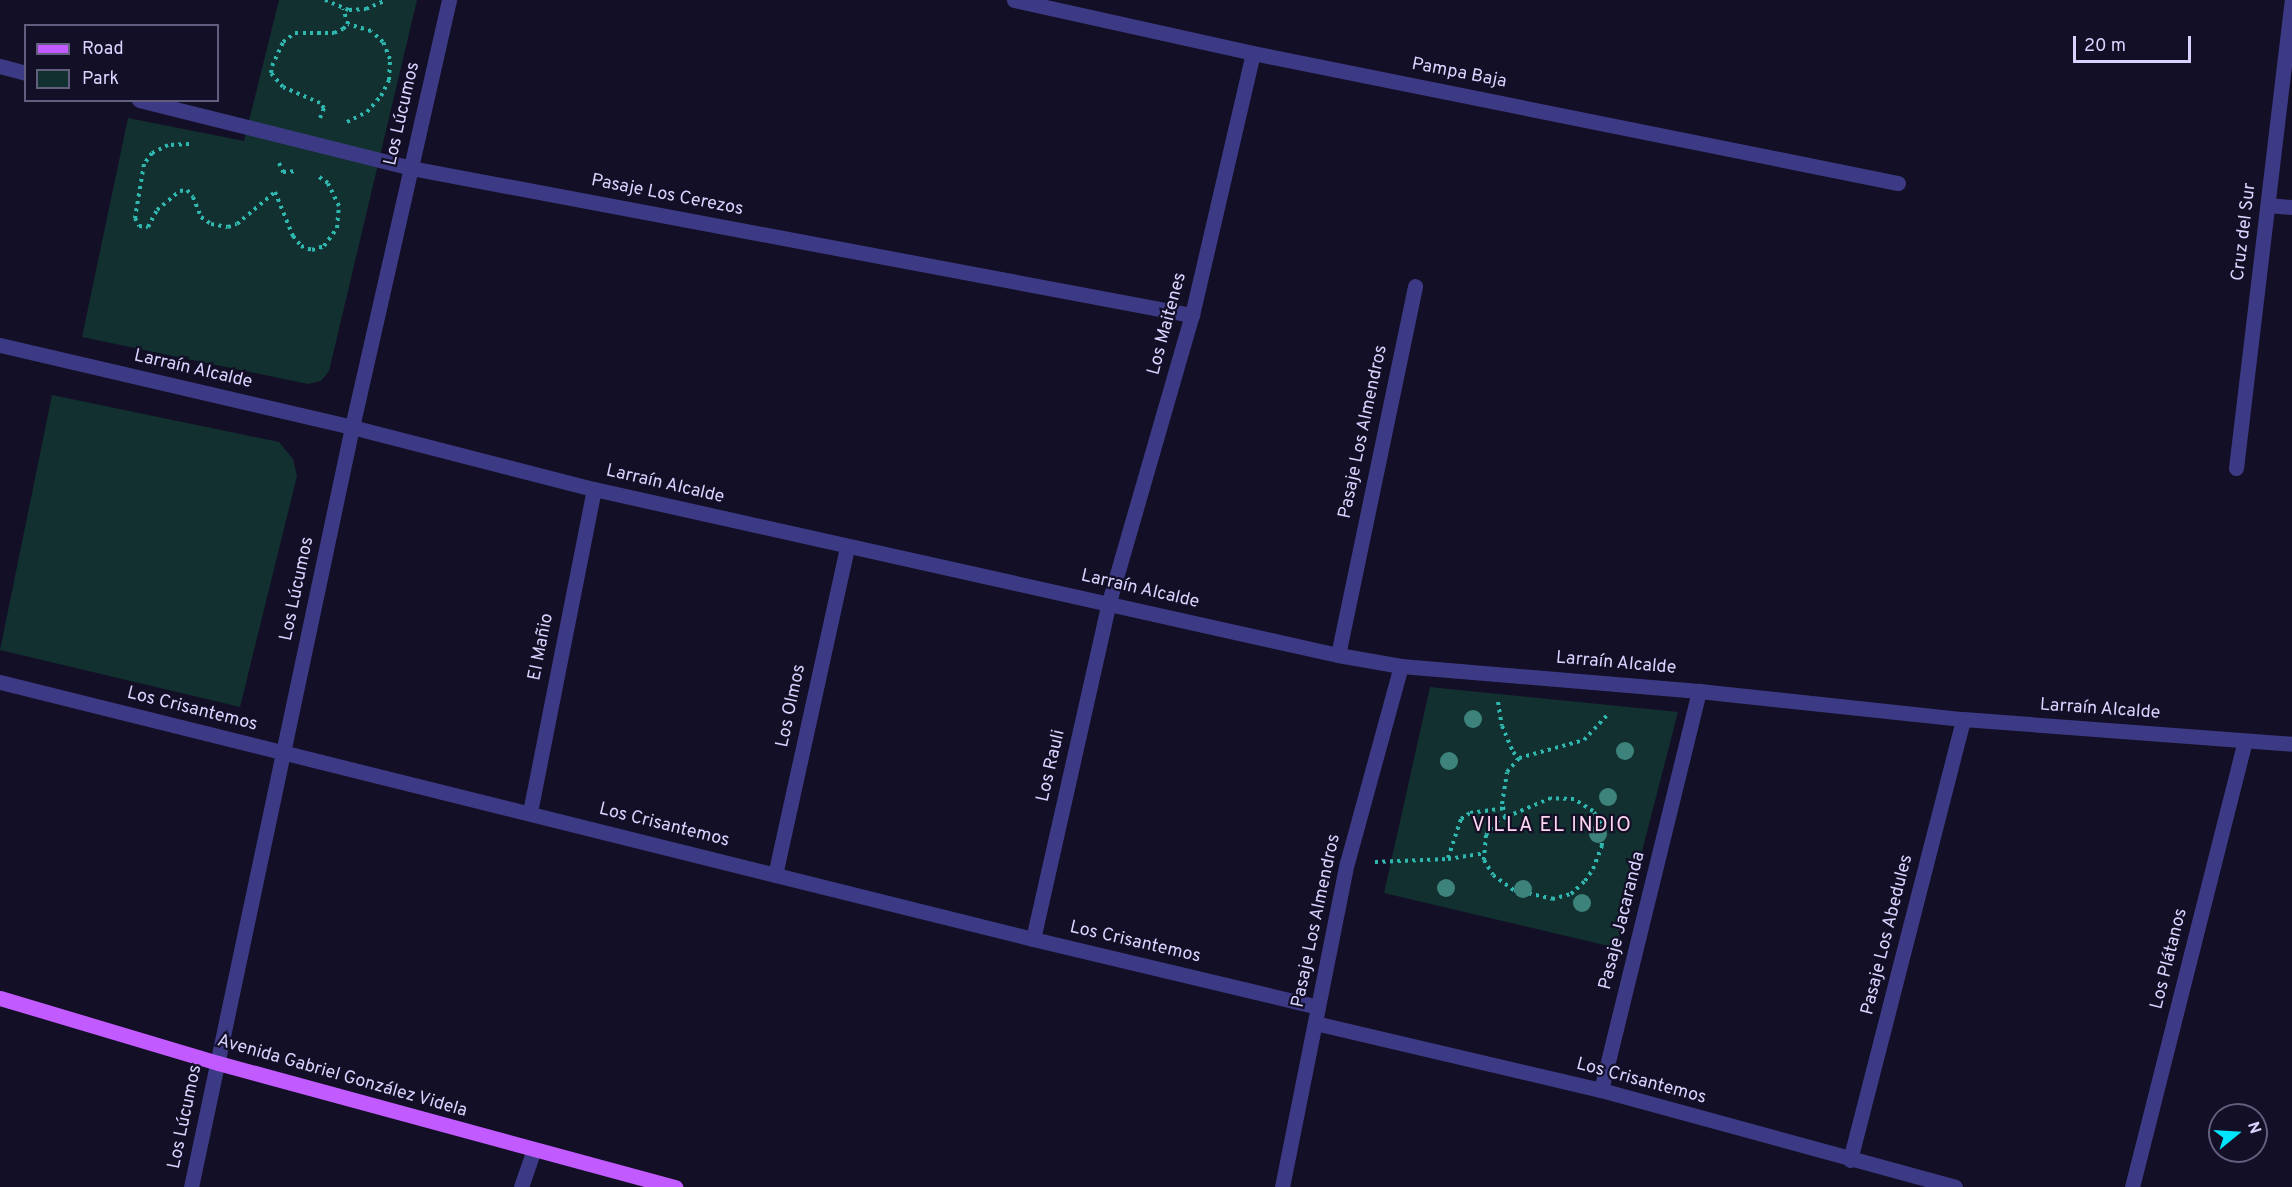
<!DOCTYPE html>
<meta charset="utf-8">
<style>
body{margin:0}
#map{position:relative;width:2292px;height:1187px;overflow:hidden;background:#130f26;font-family:Overpass,sans-serif}
div>[style]{position:absolute}
.green>*{inset:0;background:#12302f}
.path>*{height:4px;margin-top:-2px;transform-origin:0;background:repeating-linear-gradient(90deg,#2fb8b0 0 3px,transparent 0 7.5px)}
.minor>*{height:15px;margin:-7.5px;padding:0 7.5px;transform-origin:7.5px;border-radius:7.5px;background:#3d3a85}
.tertiary>*{height:15px;margin:-7.5px;padding:0 7.5px;transform-origin:7.5px;border-radius:7.5px;background:#3d3a85}
.primary>*{height:15px;margin:-7.5px;padding:0 7.5px;transform-origin:7.5px;border-radius:7.5px;background:#c25bff}
.trees>*{width:18px;height:18px;margin:-9px;border-radius:50%;background:#3d827b}
span{translate:-50% -50%;white-space:nowrap;text-align:center;line-height:1.15;-webkit-text-stroke:4.5px #130f26;paint-order:stroke}
.street-label{font-size:18px;color:#d9d4ff}
.neighbourhood-label{font-size:20px;color:#ffd6f0;letter-spacing:1.5px}
.legend{position:absolute;left:24px;top:24px;width:195px;height:78px;box-sizing:border-box;background:#130f26;border:2px solid #625e7d;margin:0;padding:8px 10px;list-style:none;font-size:18px;color:#d9d4ff}
.legend li{display:flex;align-items:center;gap:12px;height:30px}
.legend b{width:30px;border:2px solid #625e7d}
.north{position:absolute;left:2208px;top:1103px;width:60px;height:60px;box-sizing:border-box;background:#130f26;border:2px solid #625e7d;border-radius:50%;rotate:72deg;font-size:16px;font-weight:700;line-height:24px;text-align:center;color:#d9d4ff}
.north::after{content:'';display:block;margin:auto;width:21px;height:27px;background:#00e5ff;clip-path:polygon(50% 0,100% 100%,50% 72%,0 100%)}
.scale{position:absolute;left:2073px;top:36px;width:118px;height:27px;box-sizing:border-box;border:3px solid #d9d4ff;border-top:0;padding-left:8px;font-size:18px;line-height:21px;white-space:nowrap;color:#d9d4ff;-webkit-text-stroke:4px #130f26;paint-order:stroke}
</style>
<div id="map">
<div class="green">
<i style="clip-path:polygon(279px 0,417px 0,329px 371px,321px 381px,308px 384px,82px 337px,128px 118px,244px 141px)"></i>
<i style="clip-path:polygon(52px 395px,279px 442px,293px 459px,297px 476px,240px 707px,0 650px)"></i>
<i style="clip-path:polygon(1430px 687px,1678px 712px,1617px 948px,1384px 893px)"></i>
</div>
<div class="path">
<i style="left:325px;top:0;width:26px;rotate:23deg"></i>
<i style="left:349px;top:10px;width:17px;rotate:-3deg"></i>
<i style="left:366px;top:9px;width:22px;rotate:-24deg"></i>
<i style="left:320px;top:118px;width:11px;rotate:-68deg"></i>
<i style="left:324px;top:108px;width:6px;rotate:-129deg"></i>
<i style="left:320px;top:103px;width:40px;rotate:-156.6deg"></i>
<i style="left:283px;top:87px;width:18px;rotate:-131deg"></i>
<i style="left:271px;top:73px;width:7px;rotate:-82deg"></i>
<i style="left:272px;top:66px;width:26px;rotate:-65deg"></i>
<i style="left:283px;top:42px;width:15px;rotate:-37deg"></i>
<i style="left:295px;top:33px;width:39px"></i>
<i style="left:334px;top:33px;width:10px;rotate:-24deg"></i>
<i style="left:343px;top:29px;width:7px;rotate:-45deg"></i>
<i style="left:348px;top:24px;width:16px;rotate:-108deg"></i>
<i style="left:347px;top:122px;width:22px;rotate:-27deg"></i>
<i style="left:367px;top:112px;width:21px;rotate:-49deg"></i>
<i style="left:381px;top:96px;width:18px;rotate:-63deg"></i>
<i style="left:389px;top:80px;width:21px;rotate:-87deg"></i>
<i style="left:390px;top:59px;width:18px;rotate:-112deg"></i>
<i style="left:383px;top:42px;width:16px;rotate:-137deg"></i>
<i style="left:371px;top:31px;width:24px;rotate:-163deg"></i>
<i style="left:189px;top:144px;width:21px;rotate:177deg"></i>
<i style="left:168px;top:145px;width:18px;rotate:153deg"></i>
<i style="left:152px;top:153px;width:14px;rotate:126deg"></i>
<i style="left:144px;top:164px;width:55px;rotate:99.5deg"></i>
<i style="left:135px;top:218px;width:9px;rotate:63deg"></i>
<i style="left:139px;top:226px;width:9px;rotate:6deg"></i>
<i style="left:148px;top:227px;width:19px;rotate:-62deg"></i>
<i style="left:157px;top:210px;width:30px;rotate:-40deg"></i>
<i style="left:180px;top:191px;width:7px;rotate:-8deg"></i>
<i style="left:187px;top:190px;width:9px;rotate:49deg"></i>
<i style="left:193px;top:197px;width:22px;rotate:68deg"></i>
<i style="left:201px;top:217px;width:12px;rotate:35deg"></i>
<i style="left:211px;top:224px;width:17px;rotate:10deg"></i>
<i style="left:228px;top:227px;width:9px;rotate:-18deg"></i>
<i style="left:237px;top:224px;width:50px;rotate:-40.1deg"></i>
<i style="left:275px;top:192px;width:48px;rotate:67.8deg"></i>
<i style="left:293px;top:236px;width:13px;rotate:51deg"></i>
<i style="left:301px;top:246px;width:12px;rotate:20deg"></i>
<i style="left:312px;top:250px;width:13px;rotate:-18deg"></i>
<i style="left:324px;top:246px;width:22px;rotate:-54deg"></i>
<i style="left:337px;top:228px;width:22px;rotate:-85deg"></i>
<i style="left:339px;top:206px;width:25px;rotate:-116deg"></i>
<i style="left:328px;top:183px;width:14px;rotate:-146deg"></i>
<i style="left:279px;top:163px;width:10px;rotate:66deg"></i>
<i style="left:283px;top:172px;width:15px;rotate:-4deg"></i>
<i style="left:1498px;top:702px;width:24px;rotate:81deg"></i>
<i style="left:1502px;top:726px;width:28px;rotate:67deg"></i>
<i style="left:1513px;top:752px;width:8px;rotate:45deg"></i>
<i style="left:1506px;top:817px;width:10px;rotate:156deg"></i>
<i style="left:1497px;top:821px;width:18px;rotate:128deg"></i>
<i style="left:1486px;top:835px;width:25px;rotate:95deg"></i>
<i style="left:1484px;top:860px;width:17px;rotate:59deg"></i>
<i style="left:1493px;top:875px;width:26px;rotate:36deg"></i>
<i style="left:1514px;top:890px;width:39px;rotate:13deg"></i>
<i style="left:1552px;top:899px;width:20px;rotate:-15deg"></i>
<i style="left:1571px;top:894px;width:19px;rotate:-43deg"></i>
<i style="left:1585px;top:881px;width:14px;rotate:-56deg"></i>
<i style="left:1593px;top:869px;width:25px;rotate:-69deg"></i>
<i style="left:1602px;top:846px;width:25px;rotate:-95deg"></i>
<i style="left:1600px;top:821px;width:12px;rotate:-125deg"></i>
<i style="left:1593px;top:811px;width:22px;rotate:-148deg"></i>
<i style="left:1574px;top:799px;width:23px;rotate:-178deg"></i>
<i style="left:1551px;top:798px;width:49px;rotate:157.1deg"></i>
<i style="left:1506px;top:817px;width:14px;rotate:-107deg"></i>
<i style="left:1502px;top:804px;width:32px;rotate:-81deg"></i>
<i style="left:1507px;top:772px;width:18px;rotate:-49deg"></i>
<i style="left:1519px;top:758px;width:67px;rotate:-15.5deg"></i>
<i style="left:1584px;top:740px;width:37px;rotate:-47deg"></i>
<i style="left:1448px;top:858px;width:41px;rotate:-71.6deg"></i>
<i style="left:1461px;top:819px;width:11px;rotate:-34deg"></i>
<i style="left:1470px;top:813px;width:34px;rotate:-8deg"></i>
<i style="left:1375px;top:862px;width:73px;rotate:-2.4deg"></i>
<i style="left:1448px;top:859px;width:36px;rotate:-9deg"></i>
</div>
<div class="minor">
<i style="left:1014px;top:0;width:245px;rotate:12.5deg"></i>
<i style="left:1253px;top:53px;width:658px;rotate:11.4deg"></i>
<i style="left:0;top:66px;width:27px;rotate:15deg"></i>
<i style="left:139px;top:100px;width:280px;rotate:14deg"></i>
<i style="left:411px;top:168px;width:795px;rotate:10.66deg"></i>
<i style="left:2268px;top:205px;width:24px;rotate:5deg"></i>
<i style="left:2236px;top:468px;width:471px;rotate:-83.2deg"></i>
<i style="left:1338px;top:655px;width:377px;rotate:-78.2deg"></i>
<i style="left:0;top:682px;width:1064px;rotate:13.97deg"></i>
<i style="left:1033px;top:939px;width:293px;rotate:13.4deg"></i>
<i style="left:530px;top:812px;width:329px;rotate:-78.8deg"></i>
<i style="left:775px;top:875px;width:336px;rotate:-77.6deg"></i>
<i style="left:1033px;top:939px;width:345px;rotate:-77.3deg"></i>
<i style="left:1109px;top:602px;width:299px;rotate:-73.9deg"></i>
<i style="left:1192px;top:315px;width:269px;rotate:-76.9deg"></i>
<i style="left:1315px;top:1023px;width:294px;rotate:13.2deg"></i>
<i style="left:1601px;top:1090px;width:367px;rotate:15.3deg"></i>
<i style="left:1601px;top:1090px;width:411px;rotate:-76.2deg"></i>
<i style="left:1850px;top:1160px;width:455px;rotate:-75.6deg"></i>
<i style="left:521px;top:1187px;width:39px;rotate:-71deg"></i>
<i style="left:1282px;top:1187px;width:330px;rotate:-78.7deg"></i>
<i style="left:1347px;top:863px;width:204px;rotate:-74.7deg"></i>
<i style="left:2132px;top:1187px;width:460px;rotate:-75.8deg"></i>
</div>
<div class="tertiary">
<i style="left:0;top:345px;width:361px;rotate:13.1deg"></i>
<i style="left:352px;top:427px;width:250px;rotate:14.4deg"></i>
<i style="left:594px;top:489px;width:762px;rotate:12.58deg"></i>
<i style="left:1338px;top:655px;width:64px;rotate:9.9deg"></i>
<i style="left:1401px;top:666px;width:299px;rotate:4.8deg"></i>
<i style="left:1699px;top:691px;width:265px;rotate:6.1deg"></i>
<i style="left:1963px;top:719px;width:330px;rotate:4.3deg"></i>
<i style="left:191px;top:1187px;width:777px;rotate:-78.04deg"></i>
<i style="left:352px;top:427px;width:438px;rotate:-77.2deg"></i>
</div>
<div class="primary">
<i style="left:0;top:998px;width:227px;rotate:16.6deg"></i>
<i style="left:218px;top:1063px;width:474px;rotate:15.2deg"></i>
</div>
<div class="trees">
<i style="left:1473px;top:719px"></i>
<i style="left:1625px;top:751px"></i>
<i style="left:1449px;top:761px"></i>
<i style="left:1608px;top:797px"></i>
<i style="left:1598px;top:834px"></i>
<i style="left:1446px;top:888px"></i>
<i style="left:1523px;top:889px"></i>
<i style="left:1582px;top:903px"></i>
</div>
<div class="street-label">
<span style="left:1459px;top:74px;rotate:11deg">Pampa Baja</span>
<span style="left:403px;top:114px;rotate:-77deg">Los Lúcumos</span>
<span style="left:667px;top:196px;rotate:11deg">Pasaje Los Cerezos</span>
<span style="left:2245px;top:232px;rotate:-83deg">Cruz del Sur</span>
<span style="left:1168px;top:324px;rotate:-75deg">Los Maitenes</span>
<span style="left:193px;top:370px;rotate:13deg">Larraín Alcalde</span>
<span style="left:1364px;top:432px;rotate:-78deg">Pasaje Los Almendros</span>
<span style="left:665px;top:485px;rotate:13deg">Larraín Alcalde</span>
<span style="left:298px;top:589px;rotate:-78deg">Los Lúcumos</span>
<span style="left:1140px;top:590px;rotate:13deg">Larraín Alcalde</span>
<span style="left:542px;top:647px;rotate:-79deg">El Mañio</span>
<span style="left:1616px;top:664px;rotate:5deg">Larraín Alcalde</span>
<span style="left:792px;top:706px;rotate:-78deg">Los Olmos</span>
<span style="left:192px;top:710px;rotate:14deg">Los Crisantemos</span>
<span style="left:2100px;top:710px;rotate:4deg">Larraín Alcalde</span>
<span style="left:1052px;top:766px;rotate:-77deg">Los Rauli</span>
<span style="left:664px;top:826px;rotate:14deg">Los Crisantemos</span>
<span style="left:1317px;top:921px;rotate:-78deg">Pasaje Los Almendros</span>
<span style="left:1623px;top:921px;rotate:-76deg">Pasaje Jacaranda</span>
<span style="left:1888px;top:935px;rotate:-76deg">Pasaje Los Abedules</span>
<span style="left:1135px;top:943px;rotate:13deg">Los Crisantemos</span>
<span style="left:2170px;top:959px;rotate:-76deg">Los Plátanos</span>
<span style="left:342px;top:1077px;rotate:16deg">Avenida Gabriel González Videla</span>
<span style="left:1641px;top:1082px;rotate:15deg">Los Crisantemos</span>
<span style="left:186px;top:1117px;rotate:-78deg">Los Lúcumos</span>
</div>
<div class="neighbourhood-label">
<span style="left:1552px;top:826px">VILLA EL INDIO</span>
</div>
<ul class="legend">
<li><b style="height:8px;background:#c25bff"></b>Road</li>
<li><b style="height:16px;background:#12302f"></b>Park</li>
</ul>
<div class="north">N</div>
<div class="scale">20 m</div>
</div>
